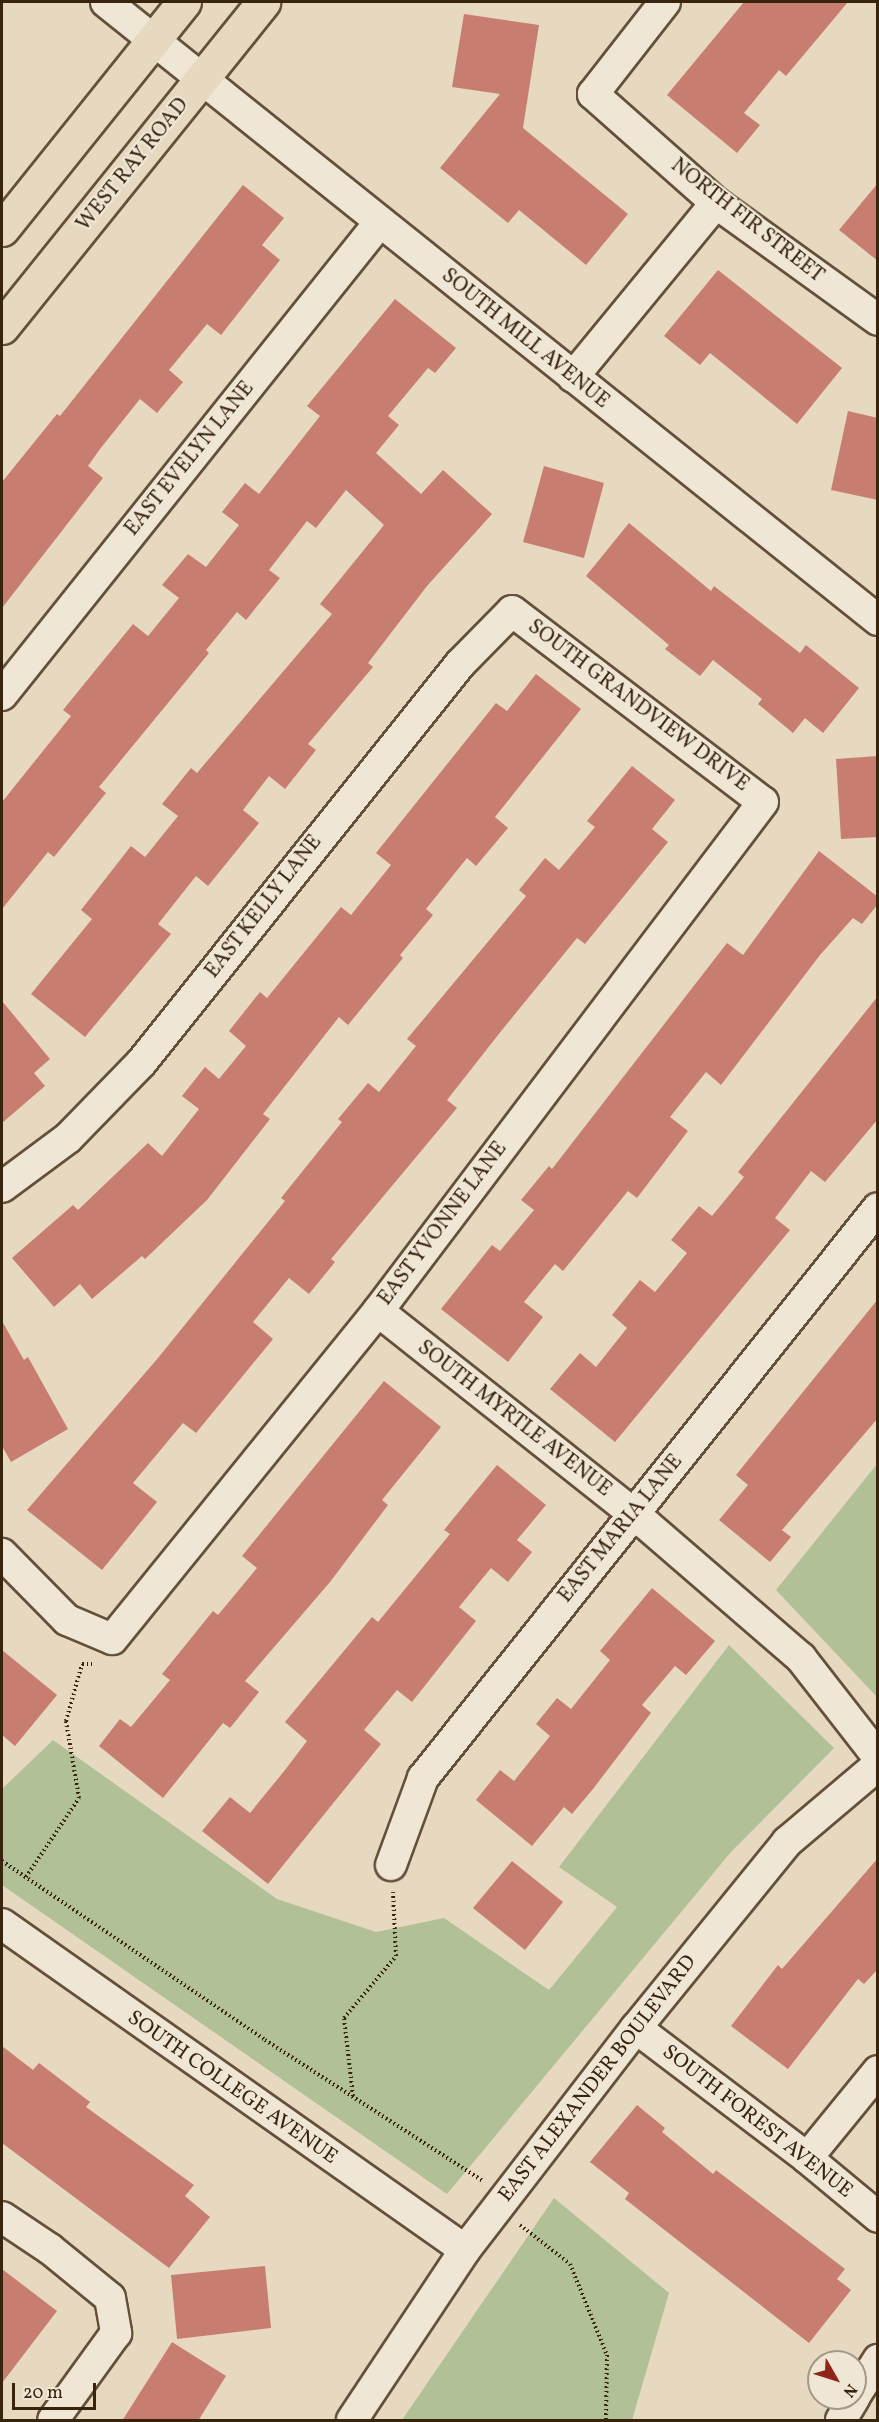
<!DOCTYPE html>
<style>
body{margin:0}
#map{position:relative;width:879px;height:2422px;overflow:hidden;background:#e7d9c0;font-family:Vollkorn,serif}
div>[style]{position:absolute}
.green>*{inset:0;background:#b1c096}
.building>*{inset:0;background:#c87d71}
.path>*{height:4px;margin-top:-2px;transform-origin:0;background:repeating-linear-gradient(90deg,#38230d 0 1.5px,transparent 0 4.5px)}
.roads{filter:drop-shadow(2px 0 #64503a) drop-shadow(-2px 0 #64503a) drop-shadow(0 2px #64503a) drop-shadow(0 -2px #64503a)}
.minor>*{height:30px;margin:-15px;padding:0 15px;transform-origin:15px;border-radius:15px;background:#efe6d6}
.primary>*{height:33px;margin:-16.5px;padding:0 16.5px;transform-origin:16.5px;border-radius:16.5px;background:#e7d9c0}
span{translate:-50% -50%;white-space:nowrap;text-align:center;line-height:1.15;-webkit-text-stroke:4.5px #efe6d6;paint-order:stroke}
.street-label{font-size:21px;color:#38230d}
.frame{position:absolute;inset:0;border:3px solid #38230d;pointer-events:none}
.north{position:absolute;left:807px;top:2350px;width:60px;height:60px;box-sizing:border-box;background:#efe6d6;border:2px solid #a69886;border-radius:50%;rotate:129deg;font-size:16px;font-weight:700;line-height:24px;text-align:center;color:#38230d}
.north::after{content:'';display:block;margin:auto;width:21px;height:27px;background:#8f2418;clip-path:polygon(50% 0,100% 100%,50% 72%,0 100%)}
.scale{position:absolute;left:12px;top:2383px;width:84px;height:27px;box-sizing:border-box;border:3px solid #38230d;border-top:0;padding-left:8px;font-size:18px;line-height:21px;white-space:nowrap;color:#38230d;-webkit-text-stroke:4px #efe6d6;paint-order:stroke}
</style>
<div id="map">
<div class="green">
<i style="clip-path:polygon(877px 1464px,877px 1697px,776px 1590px)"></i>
<i style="clip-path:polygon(729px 1645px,834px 1748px,731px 1852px,447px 2194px,2px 1885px,2px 1789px,53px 1740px,277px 1899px,376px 1932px,444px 1918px,549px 1990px,617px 1907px,559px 1867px)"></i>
<i style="clip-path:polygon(554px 2198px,669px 2293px,632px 2420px,402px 2420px)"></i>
</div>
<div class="building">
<i style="clip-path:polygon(744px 2px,848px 2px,786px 76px,779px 70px,744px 113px,760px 125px,737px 153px,667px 95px)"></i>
<i style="clip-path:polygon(464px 14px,539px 25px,523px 128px,628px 214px,586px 265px,519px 210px,508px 223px,440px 168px,500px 94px,452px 87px)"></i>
<i style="clip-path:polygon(878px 183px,878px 261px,839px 230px)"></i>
<i style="clip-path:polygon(243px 185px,284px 218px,262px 245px,280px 260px,221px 335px,207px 324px,169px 370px,183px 382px,157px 413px,140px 399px,100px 449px,88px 466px,103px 478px,2px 608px,2px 482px,57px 414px,60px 416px)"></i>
<i style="clip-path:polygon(718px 270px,842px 368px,797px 424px,710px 353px,700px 365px,664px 336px)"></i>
<i style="clip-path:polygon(395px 299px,456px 348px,435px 373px,428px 368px,388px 416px,399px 425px,376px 453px,421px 494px,443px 470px,492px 514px,427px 586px,368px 663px,373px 667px,308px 744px,316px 750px,285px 789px,269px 776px,243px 810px,259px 823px,208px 886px,196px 876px,158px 924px,171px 934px,85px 1037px,31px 994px,92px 919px,81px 910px,131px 846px,145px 857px,178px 816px,162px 804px,191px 768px,197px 773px,332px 614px,320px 604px,384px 525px,346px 490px,316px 528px,307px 521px,269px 570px,280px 578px,246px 620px,237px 612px,206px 650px,209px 653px,99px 787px,106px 793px,54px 857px,48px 852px,2px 909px,2px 802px,71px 716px,63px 710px,133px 624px,148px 636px,179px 598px,162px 585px,188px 554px,206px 567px,239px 525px,222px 512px,245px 483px,259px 494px,320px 416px,307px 406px)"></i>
<i style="clip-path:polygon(848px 411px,878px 418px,878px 500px,831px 490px)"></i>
<i style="clip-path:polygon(544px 466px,604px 483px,584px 558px,523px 542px)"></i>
<i style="clip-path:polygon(629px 523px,711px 591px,714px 586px,800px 653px,806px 645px,859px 688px,823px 733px,805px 718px,793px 733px,758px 704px,762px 699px,713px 660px,700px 676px,665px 649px,669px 645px,586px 576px)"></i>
<i style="clip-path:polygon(536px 674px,581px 709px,495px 817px,508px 828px,476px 866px,467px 858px,426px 909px,433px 915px,400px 955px,403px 958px,348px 1025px,339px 1017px,263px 1114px,270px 1119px,207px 1200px,145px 1259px,142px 1256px,92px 1299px,80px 1284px,54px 1307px,12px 1258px,73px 1205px,78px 1210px,148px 1143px,162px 1156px,199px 1109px,182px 1096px,205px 1067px,219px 1079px,246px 1046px,229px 1031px,260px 992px,267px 998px,341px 907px,351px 915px,391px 865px,376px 853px,496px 703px,507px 711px)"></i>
<i style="clip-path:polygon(878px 756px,878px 837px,841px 839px,836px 759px)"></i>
<i style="clip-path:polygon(632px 766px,675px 800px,652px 829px,668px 842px,585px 944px,577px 938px,502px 1030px,447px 1100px,457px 1108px,331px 1259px,335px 1262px,309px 1294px,289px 1278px,253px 1322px,273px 1339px,196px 1433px,183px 1423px,133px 1483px,157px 1502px,102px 1570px,27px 1510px,158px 1358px,285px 1201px,281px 1198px,342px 1122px,338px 1119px,368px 1083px,379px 1092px,416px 1046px,407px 1039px,526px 896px,519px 890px,545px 858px,559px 870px,595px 827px,587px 821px)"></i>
<i style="clip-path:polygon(819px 851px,878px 897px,878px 904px,862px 924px,853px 918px,820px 955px,721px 1085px,706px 1072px,670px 1117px,688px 1131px,637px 1198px,628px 1191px,563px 1271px,555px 1264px,524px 1302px,543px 1317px,508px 1362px,441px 1309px,492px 1245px,500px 1251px,534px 1210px,521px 1200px,549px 1166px,552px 1169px,727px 943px,743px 955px)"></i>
<i style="clip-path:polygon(878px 996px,878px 1119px,825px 1182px,811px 1171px,775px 1218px,790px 1230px,615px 1442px,550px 1389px,580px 1353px,596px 1367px,627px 1328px,612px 1315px,640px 1280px,655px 1292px,687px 1253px,671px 1240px,699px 1206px,712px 1216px,744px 1177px,738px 1172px)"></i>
<i style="clip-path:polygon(2px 1001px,50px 1059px,34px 1073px,45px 1086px,2px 1123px)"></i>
<i style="clip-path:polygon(878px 1299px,878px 1418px,782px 1530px,791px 1537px,770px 1562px,719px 1520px,748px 1485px,736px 1475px)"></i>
<i style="clip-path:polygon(2px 1321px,24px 1360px,28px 1357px,68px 1429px,11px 1462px,2px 1446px)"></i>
<i style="clip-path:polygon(384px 1381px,441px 1427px,382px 1500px,388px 1505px,330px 1582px,245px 1681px,259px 1692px,230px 1728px,223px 1723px,163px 1798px,99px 1746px,120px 1719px,131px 1727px,170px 1680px,162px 1674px,213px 1611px,218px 1615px,257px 1568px,242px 1556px)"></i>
<i style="clip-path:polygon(497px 1465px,546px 1505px,517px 1540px,532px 1552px,508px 1582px,491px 1568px,459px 1607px,476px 1621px,412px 1702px,397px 1690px,364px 1730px,381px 1744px,268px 1884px,202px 1831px,230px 1797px,250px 1813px,285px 1770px,307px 1741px,285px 1722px,372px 1617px,378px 1622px,450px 1534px,444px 1530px)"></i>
<i style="clip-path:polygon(652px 1588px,715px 1641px,686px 1675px,675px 1666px,642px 1705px,651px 1713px,593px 1789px,572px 1814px,564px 1807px,532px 1846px,476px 1800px,500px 1770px,514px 1781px,550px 1736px,536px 1724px,557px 1698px,571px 1709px,610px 1660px,600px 1651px)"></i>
<i style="clip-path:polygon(2px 1650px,57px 1695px,15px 1746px,2px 1735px)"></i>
<i style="clip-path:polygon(878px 1858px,878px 1969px,864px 1984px,858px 1979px,788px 2069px,731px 2026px,778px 1965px,782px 1969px)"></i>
<i style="clip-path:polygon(512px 1861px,563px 1902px,525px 1950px,473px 1908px)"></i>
<i style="clip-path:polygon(2px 2046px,33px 2070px,39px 2063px,90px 2102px,86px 2107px,194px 2185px,185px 2196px,210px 2217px,169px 2268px,2px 2143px)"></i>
<i style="clip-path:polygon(637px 2105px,665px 2128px,662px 2132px,713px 2174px,716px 2170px,845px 2269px,837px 2279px,851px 2290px,809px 2343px,625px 2199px,629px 2193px,590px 2162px)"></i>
<i style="clip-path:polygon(265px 2266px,271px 2328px,177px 2339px,171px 2275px)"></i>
<i style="clip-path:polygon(2px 2269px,57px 2311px,2px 2383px)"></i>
<i style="clip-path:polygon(172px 2342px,226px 2376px,198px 2421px,122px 2421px)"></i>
</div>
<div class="path">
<i style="left:2px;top:1861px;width:318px;rotate:34.2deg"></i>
<i style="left:265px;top:2040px;width:260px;rotate:32.9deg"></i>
<i style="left:26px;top:1877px;width:95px;rotate:-56.1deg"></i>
<i style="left:79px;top:1798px;width:78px;rotate:-99.6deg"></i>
<i style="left:66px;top:1721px;width:59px;rotate:-74.3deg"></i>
<i style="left:82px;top:1664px;width:10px"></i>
<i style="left:353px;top:2096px;width:79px;rotate:-96.6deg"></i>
<i style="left:344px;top:2018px;width:81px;rotate:-50deg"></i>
<i style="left:396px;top:1956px;width:64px;rotate:-92.7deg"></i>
<i style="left:520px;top:2225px;width:63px;rotate:38deg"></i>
<i style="left:570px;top:2264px;width:98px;rotate:67.9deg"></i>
<i style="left:607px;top:2355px;width:65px;rotate:90.9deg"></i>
</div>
<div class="roads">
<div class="minor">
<i style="left:106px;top:2px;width:989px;rotate:38.68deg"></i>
<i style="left:665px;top:2px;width:117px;rotate:128deg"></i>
<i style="left:593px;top:94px;width:164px;rotate:41.5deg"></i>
<i style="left:716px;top:203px;width:200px;rotate:35.8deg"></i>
<i style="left:573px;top:377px;width:225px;rotate:-50.6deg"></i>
<i style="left:2px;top:695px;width:604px;rotate:-51.38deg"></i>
<i style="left:2px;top:1187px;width:82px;rotate:-36.6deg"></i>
<i style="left:68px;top:1138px;width:105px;rotate:-45.8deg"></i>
<i style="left:141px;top:1063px;width:511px;rotate:-51.36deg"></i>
<i style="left:460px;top:664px;width:74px;rotate:-45.5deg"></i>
<i style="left:512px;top:611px;width:315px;rotate:37.3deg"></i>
<i style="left:763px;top:802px;width:638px;rotate:127.1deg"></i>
<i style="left:378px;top:1311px;width:422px;rotate:129deg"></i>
<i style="left:112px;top:1639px;width:49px;rotate:-157.1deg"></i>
<i style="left:67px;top:1620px;width:93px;rotate:-134.6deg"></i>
<i style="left:378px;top:1311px;width:325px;rotate:38.4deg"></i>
<i style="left:633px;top:1513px;width:222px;rotate:40.8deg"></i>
<i style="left:801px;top:1658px;width:125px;rotate:52.1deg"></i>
<i style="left:391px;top:1865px;width:93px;rotate:-69.8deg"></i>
<i style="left:423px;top:1778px;width:729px;rotate:-51.4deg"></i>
<i style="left:2px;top:1924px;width:566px;rotate:35.15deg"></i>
<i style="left:636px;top:2028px;width:215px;rotate:37.2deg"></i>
<i style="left:807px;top:2158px;width:92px;rotate:39.7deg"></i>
<i style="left:807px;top:2158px;width:112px;rotate:-50.8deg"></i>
<i style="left:2px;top:2217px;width:58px;rotate:33.7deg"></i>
<i style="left:50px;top:2249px;width:77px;rotate:39.2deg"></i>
<i style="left:110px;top:2298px;width:36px;rotate:80deg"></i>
<i style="left:116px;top:2333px;width:107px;rotate:125.9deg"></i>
<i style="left:855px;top:2396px;width:43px;rotate:-57.4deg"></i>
<i style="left:352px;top:2420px;width:204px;rotate:-56.4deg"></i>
<i style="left:465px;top:2250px;width:280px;rotate:-52.4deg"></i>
<i style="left:636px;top:2028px;width:240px;rotate:-50.9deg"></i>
<i style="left:787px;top:1842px;width:119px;rotate:-40.2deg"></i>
<i style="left:841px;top:2420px;width:26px;rotate:-59deg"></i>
</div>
<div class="primary">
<i style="left:2px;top:229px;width:291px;rotate:-51.3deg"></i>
<i style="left:2px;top:327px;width:417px;rotate:-51.2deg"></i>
</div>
</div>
<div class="street-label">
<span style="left:133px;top:165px;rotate:-51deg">WEST RAY ROAD</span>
<span style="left:747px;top:221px;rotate:38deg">NORTH FIR STREET</span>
<span style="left:525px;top:339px;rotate:39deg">SOUTH MILL AVENUE</span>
<span style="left:190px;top:459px;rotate:-51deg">EAST EVELYN LANE</span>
<span style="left:638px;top:706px;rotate:37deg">SOUTH GRANDVIEW DRIVE</span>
<span style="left:264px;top:907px;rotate:-52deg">EAST KELLY LANE</span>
<span style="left:443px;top:1224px;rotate:-53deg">EAST YVONNE LANE</span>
<span style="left:514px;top:1419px;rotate:38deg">SOUTH MYRTLE AVENUE</span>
<span style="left:621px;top:1529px;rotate:-51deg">EAST MARIA LANE</span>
<span style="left:598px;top:2079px;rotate:-52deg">EAST ALEXANDER BOULEVARD</span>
<span style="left:232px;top:2088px;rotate:35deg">SOUTH COLLEGE AVENUE</span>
<span style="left:757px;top:2122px;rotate:38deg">SOUTH FOREST AVENUE</span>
</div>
<div class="frame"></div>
<div class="north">N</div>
<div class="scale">20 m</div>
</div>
